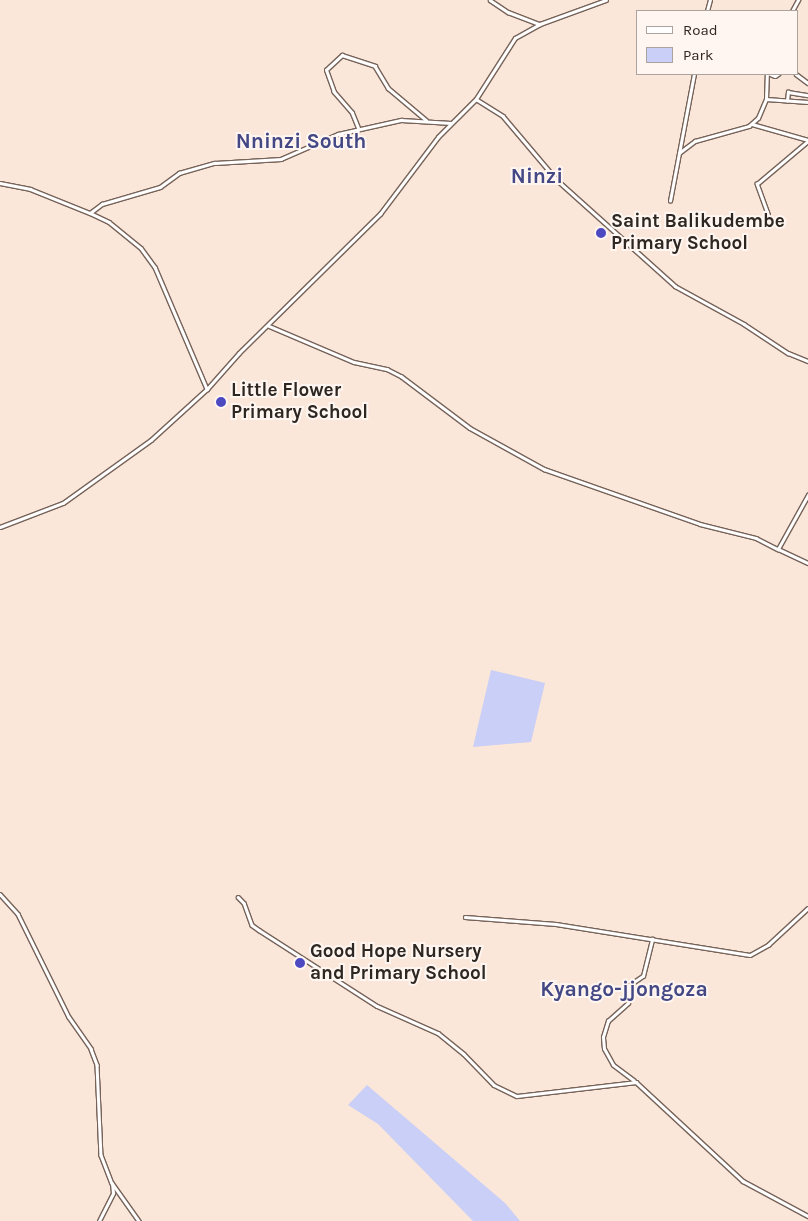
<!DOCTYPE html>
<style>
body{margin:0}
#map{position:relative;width:808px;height:1221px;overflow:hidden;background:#fbe6da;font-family:Karla,sans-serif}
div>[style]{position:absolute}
.green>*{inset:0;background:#c9cff6}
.roads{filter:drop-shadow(1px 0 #766359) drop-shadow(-1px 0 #766359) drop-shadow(0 1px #766359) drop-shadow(0 -1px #766359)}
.street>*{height:2.5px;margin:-1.25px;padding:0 1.25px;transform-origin:1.25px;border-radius:1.25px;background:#fff}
.dots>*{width:14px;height:14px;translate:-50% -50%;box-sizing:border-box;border:2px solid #fff6f1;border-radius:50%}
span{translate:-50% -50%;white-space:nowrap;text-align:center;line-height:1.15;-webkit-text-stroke:4px #fff6f1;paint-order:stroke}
.poi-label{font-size:19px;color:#2d2621;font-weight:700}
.left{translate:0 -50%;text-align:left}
.quarter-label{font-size:21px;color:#444885;font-weight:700}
.legend{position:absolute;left:636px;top:10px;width:162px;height:65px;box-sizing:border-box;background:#fff6f1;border:1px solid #aba39e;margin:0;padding:6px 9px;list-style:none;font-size:15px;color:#2d2621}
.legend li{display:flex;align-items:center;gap:10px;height:25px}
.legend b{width:25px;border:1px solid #aba39e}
</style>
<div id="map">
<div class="green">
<i style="clip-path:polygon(491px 670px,545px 683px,531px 742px,473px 747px)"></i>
<i style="clip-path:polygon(367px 1085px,505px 1203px,520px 1221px,473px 1221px,378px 1124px,348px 1105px)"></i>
</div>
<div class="roads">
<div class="street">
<i style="left:490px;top:0;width:22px;rotate:34deg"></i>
<i style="left:508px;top:12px;width:34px;rotate:21deg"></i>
<i style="left:707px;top:11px;width:11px;rotate:-75deg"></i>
<i style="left:792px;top:11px;width:13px;rotate:-61deg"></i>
<i style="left:770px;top:74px;width:5px;rotate:22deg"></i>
<i style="left:775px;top:76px;width:4px;rotate:-34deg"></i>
<i style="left:796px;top:74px;width:15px;rotate:37deg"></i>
<i style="left:476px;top:99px;width:32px;rotate:32deg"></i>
<i style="left:503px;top:116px;width:84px;rotate:49.8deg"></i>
<i style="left:557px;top:180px;width:159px;rotate:41.9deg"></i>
<i style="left:675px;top:286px;width:79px;rotate:28.8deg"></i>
<i style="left:744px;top:324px;width:53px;rotate:33.4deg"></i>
<i style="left:788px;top:353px;width:22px;rotate:22deg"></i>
<i style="left:766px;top:99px;width:42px;rotate:4.1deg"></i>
<i style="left:787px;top:101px;width:9px;rotate:-84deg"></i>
<i style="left:788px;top:92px;width:20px;rotate:9deg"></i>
<i style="left:752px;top:124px;width:58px;rotate:15.9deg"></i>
<i style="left:358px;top:128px;width:16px;rotate:-112deg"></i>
<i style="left:352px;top:113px;width:28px;rotate:-131deg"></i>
<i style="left:334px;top:92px;width:23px;rotate:-110deg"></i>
<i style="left:326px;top:70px;width:22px;rotate:-43deg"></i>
<i style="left:342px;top:55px;width:35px;rotate:18deg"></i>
<i style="left:375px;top:66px;width:26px;rotate:59deg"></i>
<i style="left:388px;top:88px;width:50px;rotate:40.1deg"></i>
<i style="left:679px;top:153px;width:20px;rotate:-37deg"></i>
<i style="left:695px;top:141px;width:56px;rotate:-15.5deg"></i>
<i style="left:749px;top:126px;width:12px;rotate:-42deg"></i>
<i style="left:758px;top:118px;width:21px;rotate:-67deg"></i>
<i style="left:766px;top:99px;width:25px;rotate:-88deg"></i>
<i style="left:0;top:183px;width:31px;rotate:11deg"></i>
<i style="left:30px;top:189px;width:65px;rotate:21.8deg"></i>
<i style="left:90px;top:213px;width:21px;rotate:25deg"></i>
<i style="left:109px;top:222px;width:41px;rotate:39.1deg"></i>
<i style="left:141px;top:248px;width:24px;rotate:54deg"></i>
<i style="left:155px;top:267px;width:133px;rotate:66.9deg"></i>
<i style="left:670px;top:201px;width:129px;rotate:-79.3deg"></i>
<i style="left:90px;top:213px;width:15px;rotate:-37deg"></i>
<i style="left:102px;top:204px;width:60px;rotate:-16.3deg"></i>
<i style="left:160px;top:187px;width:24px;rotate:-36deg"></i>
<i style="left:179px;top:173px;width:37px;rotate:-16deg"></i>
<i style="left:215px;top:163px;width:66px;rotate:-3.5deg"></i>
<i style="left:281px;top:159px;width:62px;rotate:-23.7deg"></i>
<i style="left:338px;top:134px;width:65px;rotate:-12.5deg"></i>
<i style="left:401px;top:120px;width:50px;rotate:3.4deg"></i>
<i style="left:768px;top:215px;width:33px;rotate:-110deg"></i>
<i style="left:757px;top:184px;width:67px;rotate:-40.1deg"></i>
<i style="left:269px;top:326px;width:92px;rotate:23deg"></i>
<i style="left:354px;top:362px;width:34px;rotate:12deg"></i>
<i style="left:387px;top:369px;width:16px;rotate:27deg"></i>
<i style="left:401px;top:376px;width:86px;rotate:37deg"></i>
<i style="left:470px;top:428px;width:85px;rotate:29deg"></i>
<i style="left:544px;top:469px;width:165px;rotate:19.4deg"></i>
<i style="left:700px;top:524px;width:58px;rotate:14deg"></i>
<i style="left:756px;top:538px;width:25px;rotate:27deg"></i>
<i style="left:778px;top:549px;width:62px;rotate:-60.9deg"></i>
<i style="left:0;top:527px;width:67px;rotate:-20.9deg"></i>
<i style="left:63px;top:503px;width:108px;rotate:-35.6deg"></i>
<i style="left:151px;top:440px;width:76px;rotate:-42.3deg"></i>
<i style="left:207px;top:389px;width:48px;rotate:-48.4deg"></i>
<i style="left:239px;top:353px;width:198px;rotate:-44.6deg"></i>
<i style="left:380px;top:214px;width:96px;rotate:-53deg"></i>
<i style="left:438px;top:137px;width:54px;rotate:-45deg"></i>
<i style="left:476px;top:99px;width:72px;rotate:-57.4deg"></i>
<i style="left:515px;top:38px;width:29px;rotate:-29deg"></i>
<i style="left:540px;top:24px;width:70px;rotate:-20deg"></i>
<i style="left:778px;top:549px;width:33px;rotate:25deg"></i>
<i style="left:0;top:894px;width:27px;rotate:48deg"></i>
<i style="left:18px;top:914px;width:115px;rotate:63.7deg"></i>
<i style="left:69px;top:1017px;width:39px;rotate:55deg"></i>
<i style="left:91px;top:1049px;width:17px;rotate:69deg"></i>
<i style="left:97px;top:1065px;width:90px;rotate:87.5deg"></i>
<i style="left:101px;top:1155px;width:30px;rotate:69deg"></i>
<i style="left:112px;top:1183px;width:47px;rotate:54.6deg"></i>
<i style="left:238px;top:897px;width:8px;rotate:45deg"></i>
<i style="left:244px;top:903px;width:23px;rotate:70deg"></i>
<i style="left:252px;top:925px;width:9px;rotate:36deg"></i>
<i style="left:259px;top:930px;width:140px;rotate:32.8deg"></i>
<i style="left:377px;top:1006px;width:67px;rotate:23.9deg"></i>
<i style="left:438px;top:1033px;width:33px;rotate:39deg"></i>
<i style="left:464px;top:1054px;width:43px;rotate:45.9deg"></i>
<i style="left:494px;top:1085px;width:25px;rotate:26deg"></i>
<i style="left:517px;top:1096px;width:120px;rotate:-6.7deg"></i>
<i style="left:636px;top:1082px;width:146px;rotate:42.8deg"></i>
<i style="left:743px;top:1181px;width:74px;rotate:28.3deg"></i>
<i style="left:465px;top:917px;width:91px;rotate:4.4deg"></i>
<i style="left:556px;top:924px;width:196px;rotate:9.1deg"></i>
<i style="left:750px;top:955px;width:21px;rotate:-29deg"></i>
<i style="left:768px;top:945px;width:54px;rotate:-42.8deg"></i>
<i style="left:634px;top:1081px;width:26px;rotate:-143deg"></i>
<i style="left:613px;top:1065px;width:18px;rotate:-119deg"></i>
<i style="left:604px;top:1049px;width:12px;rotate:-95deg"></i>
<i style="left:603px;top:1037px;width:17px;rotate:-73deg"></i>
<i style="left:608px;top:1021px;width:27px;rotate:-42deg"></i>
<i style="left:628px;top:1003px;width:17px;rotate:-90deg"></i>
<i style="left:628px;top:986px;width:18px;rotate:-34deg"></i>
<i style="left:643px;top:976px;width:38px;rotate:-76deg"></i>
<i style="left:99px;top:1221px;width:31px;rotate:-63deg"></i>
<i style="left:113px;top:1193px;width:9px;rotate:-96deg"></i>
</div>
</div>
<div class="dots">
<i style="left:601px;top:233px;background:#4d4ac1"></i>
<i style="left:221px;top:402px;background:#4d4ac1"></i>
<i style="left:300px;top:963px;background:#4d4ac1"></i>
</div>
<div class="poi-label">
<span class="left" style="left:611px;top:233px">Saint Balikudembe<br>Primary School</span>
<span class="left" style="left:231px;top:402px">Little Flower<br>Primary School</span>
<span class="left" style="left:310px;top:963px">Good Hope Nursery<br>and Primary School</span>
</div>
<div class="quarter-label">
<span style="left:301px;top:141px">Nninzi South</span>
<span style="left:537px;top:176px">Ninzi</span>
<span style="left:624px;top:989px">Kyango-jjongoza</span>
</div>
<ul class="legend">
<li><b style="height:6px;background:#fff"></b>Road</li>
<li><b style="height:14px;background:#c9cff6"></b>Park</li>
</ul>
</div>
